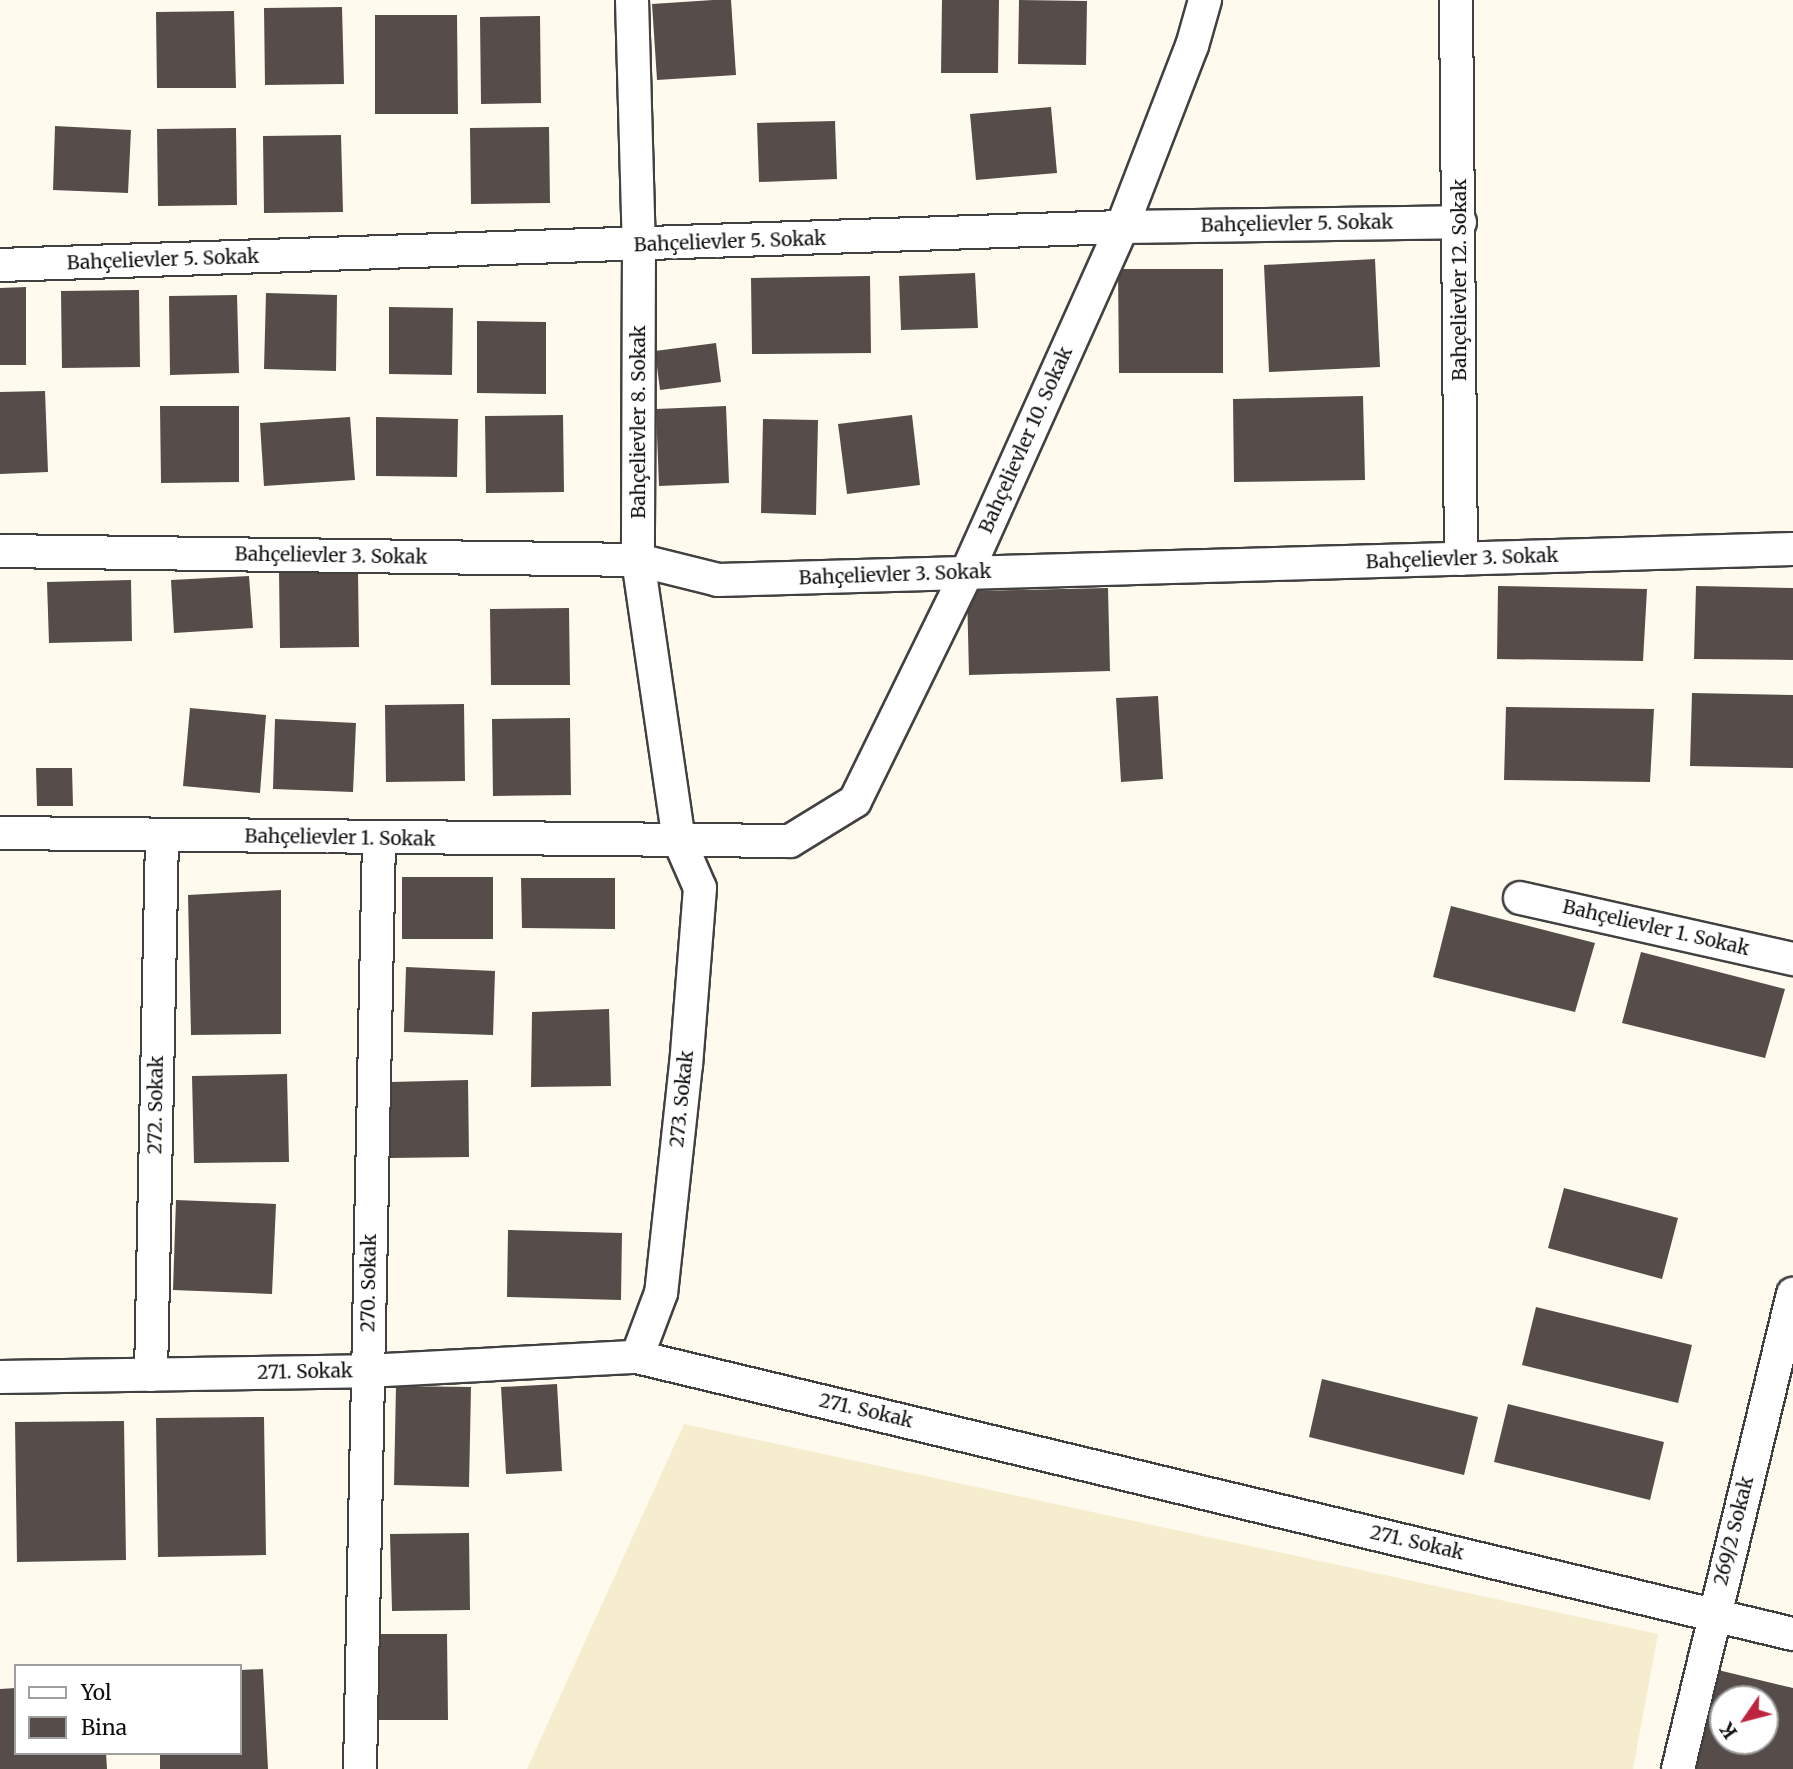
<!DOCTYPE html>
<meta charset="utf-8">
<style>
body{margin:0}
#map{position:relative;width:1793px;height:1769px;overflow:hidden;background:#fffaee;font-family:Merriweather,serif}
div>[style]{position:absolute}
.farmland>*{inset:0;background:#f5edce}
.building>*{inset:0;background:#564d4a}
.roads{filter:drop-shadow(2px 0 #414141) drop-shadow(-2px 0 #414141) drop-shadow(0 2px #414141) drop-shadow(0 -2px #414141)}
.minor>*{height:32px;margin:-16px;padding:0 16px;transform-origin:16px;border-radius:16px;background:#fff}
span{translate:-50% -50%;white-space:nowrap;text-align:center;line-height:1.15;-webkit-text-stroke:7px #fff;paint-order:stroke}
.street-label{font-size:19px;color:#0e0e0e}
.legend{position:absolute;left:14px;top:1664px;width:228px;height:91px;box-sizing:border-box;background:#fff;border:2px solid #9f9f9f;margin:0;padding:9px 12px;list-style:none;font-size:21px;color:#0e0e0e}
.legend li{display:flex;align-items:center;gap:14px;height:35px}
.legend b{width:35px;border:2px solid #9f9f9f}
.north{position:absolute;left:1709px;top:1685px;width:70px;height:70px;box-sizing:border-box;background:#fff;border:2px solid #9f9f9f;border-radius:50%;rotate:235deg;font-size:19px;font-weight:700;line-height:28px;text-align:center;color:#0e0e0e}
.north::after{content:'';display:block;margin:auto;width:24px;height:32px;background:#bf243f;clip-path:polygon(50% 0,100% 100%,50% 72%,0 100%)}
</style>
<div id="map">
<div class="farmland">
<i style="clip-path:polygon(684px 1424px,1658px 1634px,1633px 1769px,527px 1769px)"></i>
</div>
<div class="building">
<i style="clip-path:polygon(713px 0,731px 0,736px 75px,657px 80px,652px 4px)"></i>
<i style="clip-path:polygon(942px 0,999px 0,998px 73px,941px 73px)"></i>
<i style="clip-path:polygon(1019px 0,1087px 1px,1086px 65px,1018px 64px)"></i>
<i style="clip-path:polygon(342px 7px,344px 84px,265px 85px,264px 8px)"></i>
<i style="clip-path:polygon(234px 11px,236px 88px,157px 88px,156px 12px)"></i>
<i style="clip-path:polygon(375px 15px,457px 15px,458px 114px,375px 114px)"></i>
<i style="clip-path:polygon(540px 16px,541px 103px,481px 104px,480px 17px)"></i>
<i style="clip-path:polygon(1051px 107px,1057px 173px,976px 180px,970px 114px)"></i>
<i style="clip-path:polygon(835px 121px,837px 179px,759px 182px,757px 123px)"></i>
<i style="clip-path:polygon(55px 126px,131px 130px,128px 193px,53px 190px)"></i>
<i style="clip-path:polygon(549px 127px,550px 203px,471px 204px,470px 128px)"></i>
<i style="clip-path:polygon(236px 128px,237px 205px,158px 206px,157px 129px)"></i>
<i style="clip-path:polygon(341px 135px,343px 212px,264px 213px,263px 136px)"></i>
<i style="clip-path:polygon(1375px 259px,1380px 367px,1269px 372px,1264px 265px)"></i>
<i style="clip-path:polygon(1118px 269px,1223px 269px,1223px 373px,1119px 373px)"></i>
<i style="clip-path:polygon(975px 273px,978px 328px,901px 330px,899px 276px)"></i>
<i style="clip-path:polygon(870px 276px,871px 353px,752px 354px,751px 278px)"></i>
<i style="clip-path:polygon(26px 287px,26px 365px,0 365px,0 288px)"></i>
<i style="clip-path:polygon(139px 290px,140px 367px,62px 368px,61px 291px)"></i>
<i style="clip-path:polygon(266px 293px,337px 295px,336px 371px,264px 369px)"></i>
<i style="clip-path:polygon(237px 295px,239px 373px,170px 375px,169px 296px)"></i>
<i style="clip-path:polygon(389px 307px,453px 308px,452px 375px,389px 374px)"></i>
<i style="clip-path:polygon(477px 321px,546px 322px,546px 394px,477px 393px)"></i>
<i style="clip-path:polygon(716px 343px,721px 382px,660px 390px,655px 351px)"></i>
<i style="clip-path:polygon(45px 391px,48px 472px,0 474px,0 392px)"></i>
<i style="clip-path:polygon(1363px 396px,1365px 480px,1234px 482px,1233px 399px)"></i>
<i style="clip-path:polygon(160px 406px,239px 406px,239px 482px,161px 483px)"></i>
<i style="clip-path:polygon(726px 406px,729px 483px,659px 486px,656px 409px)"></i>
<i style="clip-path:polygon(563px 415px,564px 492px,486px 493px,485px 416px)"></i>
<i style="clip-path:polygon(912px 415px,920px 485px,847px 494px,838px 424px)"></i>
<i style="clip-path:polygon(350px 417px,355px 480px,264px 486px,260px 423px)"></i>
<i style="clip-path:polygon(376px 417px,458px 419px,457px 477px,376px 476px)"></i>
<i style="clip-path:polygon(763px 419px,818px 420px,816px 515px,761px 513px)"></i>
<i style="clip-path:polygon(358px 571px,359px 647px,280px 648px,279px 572px)"></i>
<i style="clip-path:polygon(249px 576px,253px 628px,174px 633px,171px 580px)"></i>
<i style="clip-path:polygon(131px 580px,132px 641px,49px 643px,47px 582px)"></i>
<i style="clip-path:polygon(1498px 586px,1647px 589px,1643px 661px,1497px 659px)"></i>
<i style="clip-path:polygon(1696px 586px,1793px 588px,1793px 660px,1694px 659px)"></i>
<i style="clip-path:polygon(1108px 588px,1110px 671px,969px 675px,967px 591px)"></i>
<i style="clip-path:polygon(569px 608px,570px 685px,491px 685px,490px 609px)"></i>
<i style="clip-path:polygon(1692px 693px,1793px 695px,1793px 768px,1690px 766px)"></i>
<i style="clip-path:polygon(1158px 696px,1163px 779px,1121px 782px,1116px 698px)"></i>
<i style="clip-path:polygon(464px 704px,465px 781px,386px 782px,385px 705px)"></i>
<i style="clip-path:polygon(1506px 707px,1654px 709px,1650px 782px,1504px 780px)"></i>
<i style="clip-path:polygon(190px 708px,266px 715px,260px 793px,183px 786px)"></i>
<i style="clip-path:polygon(570px 718px,571px 795px,493px 796px,492px 719px)"></i>
<i style="clip-path:polygon(275px 719px,356px 723px,353px 792px,273px 789px)"></i>
<i style="clip-path:polygon(36px 768px,72px 768px,73px 806px,37px 806px)"></i>
<i style="clip-path:polygon(402px 877px,493px 877px,493px 939px,402px 939px)"></i>
<i style="clip-path:polygon(521px 878px,615px 878px,615px 929px,522px 928px)"></i>
<i style="clip-path:polygon(281px 890px,281px 1034px,191px 1035px,188px 895px)"></i>
<i style="clip-path:polygon(1451px 906px,1595px 943px,1575px 1012px,1433px 977px)"></i>
<i style="clip-path:polygon(1641px 952px,1785px 989px,1765px 1058px,1622px 1023px)"></i>
<i style="clip-path:polygon(406px 967px,495px 971px,493px 1035px,404px 1032px)"></i>
<i style="clip-path:polygon(609px 1009px,611px 1086px,531px 1087px,532px 1012px)"></i>
<i style="clip-path:polygon(287px 1074px,289px 1162px,194px 1163px,192px 1076px)"></i>
<i style="clip-path:polygon(468px 1080px,469px 1157px,389px 1158px,391px 1082px)"></i>
<i style="clip-path:polygon(1564px 1188px,1678px 1218px,1662px 1279px,1548px 1248px)"></i>
<i style="clip-path:polygon(176px 1200px,276px 1204px,272px 1294px,173px 1290px)"></i>
<i style="clip-path:polygon(508px 1230px,622px 1233px,621px 1300px,507px 1297px)"></i>
<i style="clip-path:polygon(1536px 1307px,1692px 1345px,1678px 1403px,1522px 1365px)"></i>
<i style="clip-path:polygon(1322px 1379px,1478px 1417px,1464px 1475px,1309px 1437px)"></i>
<i style="clip-path:polygon(557px 1384px,562px 1471px,506px 1474px,501px 1387px)"></i>
<i style="clip-path:polygon(396px 1386px,471px 1387px,469px 1487px,394px 1485px)"></i>
<i style="clip-path:polygon(1508px 1404px,1664px 1442px,1650px 1500px,1494px 1462px)"></i>
<i style="clip-path:polygon(264px 1417px,266px 1555px,158px 1557px,156px 1418px)"></i>
<i style="clip-path:polygon(124px 1421px,126px 1560px,17px 1562px,15px 1422px)"></i>
<i style="clip-path:polygon(469px 1533px,470px 1610px,392px 1611px,390px 1534px)"></i>
<i style="clip-path:polygon(378px 1634px,447px 1634px,448px 1720px,378px 1720px)"></i>
<i style="clip-path:polygon(263px 1669px,268px 1769px,160px 1769px,160px 1753px,240px 1753px,240px 1670px)"></i>
<i style="clip-path:polygon(evenodd,1718px 1670px,1793px 1688px,1793px 1769px,1695px 1769px,1718px 1670px,1723px 1699px,1765px 1699px,1765px 1741px,1723px 1741px,1723px 1699px)"></i>
<i style="clip-path:polygon(16px 1688px,16px 1753px,106px 1753px,107px 1769px,0 1769px,0 1689px)"></i>
</div>
<div class="roads">
<div class="minor">
<i style="left:632px;top:0;width:245px;rotate:88.4deg"></i>
<i style="left:639px;top:245px;width:315px;rotate:90.2deg"></i>
<i style="left:638px;top:560px;width:283px;rotate:81.7deg"></i>
<i style="left:679px;top:840px;width:52px;rotate:66.4deg"></i>
<i style="left:700px;top:888px;width:177px;rotate:94.5deg"></i>
<i style="left:686px;top:1064px;width:230px;rotate:96.2deg"></i>
<i style="left:661px;top:1293px;width:68px;rotate:110.6deg"></i>
<i style="left:1456px;top:0;width:559px;rotate:89.49deg"></i>
<i style="left:0;top:265px;width:1123px;rotate:-1.94deg"></i>
<i style="left:1122px;top:227px;width:338px;rotate:-0.8deg"></i>
<i style="left:0;top:551px;width:638px;rotate:0.81deg"></i>
<i style="left:638px;top:560px;width:82px;rotate:14deg"></i>
<i style="left:718px;top:580px;width:1075px;rotate:-1.65deg"></i>
<i style="left:0;top:833px;width:790px;rotate:0.58deg"></i>
<i style="left:790px;top:841px;width:76px;rotate:-31.6deg"></i>
<i style="left:855px;top:801px;width:255px;rotate:-63.9deg"></i>
<i style="left:967px;top:572px;width:378px;rotate:-65.8deg"></i>
<i style="left:1122px;top:227px;width:194px;rotate:-68.9deg"></i>
<i style="left:1192px;top:46px;width:48px;rotate:-74.2deg"></i>
<i style="left:1520px;top:898px;width:280px;rotate:12.6deg"></i>
<i style="left:151px;top:1375px;width:539px;rotate:-88.83deg"></i>
<i style="left:0;top:1377px;width:366px;rotate:-0.9deg"></i>
<i style="left:366px;top:1371px;width:271px;rotate:-3deg"></i>
<i style="left:637px;top:1357px;width:1189px;rotate:13.48deg"></i>
<i style="left:360px;top:1769px;width:930px;rotate:-88.83deg"></i>
<i style="left:1678px;top:1769px;width:489px;rotate:-76.4deg"></i>
</div>
</div>
<div class="street-label">
<span style="left:1297px;top:224px;rotate:-1deg">Bahçelievler 5. Sokak</span>
<span style="left:730px;top:242px;rotate:-2deg">Bahçelievler 5. Sokak</span>
<span style="left:163px;top:260px;rotate:-2deg">Bahçelievler 5. Sokak</span>
<span style="left:1460px;top:280px;rotate:-90deg">Bahçelievler 12. Sokak</span>
<span style="left:639px;top:422px;rotate:-90deg">Bahçelievler 8. Sokak</span>
<span style="left:1026px;top:440px;rotate:-66deg">Bahçelievler 10. Sokak</span>
<span style="left:331px;top:556px;rotate:1deg">Bahçelievler 3. Sokak</span>
<span style="left:1462px;top:559px;rotate:-2deg">Bahçelievler 3. Sokak</span>
<span style="left:895px;top:575px;rotate:-2deg">Bahçelievler 3. Sokak</span>
<span style="left:340px;top:838px;rotate:1deg">Bahçelievler 1. Sokak</span>
<span style="left:1656px;top:928px;rotate:13deg">Bahçelievler 1. Sokak</span>
<span style="left:682px;top:1099px;rotate:-84deg">273. Sokak</span>
<span style="left:156px;top:1105px;rotate:-89deg">272. Sokak</span>
<span style="left:369px;top:1283px;rotate:-89deg">270. Sokak</span>
<span style="left:305px;top:1372px;rotate:-1deg">271. Sokak</span>
<span style="left:866px;top:1411px;rotate:13deg">271. Sokak</span>
<span style="left:1734px;top:1531px;rotate:-76deg">269/2 Sokak</span>
<span style="left:1417px;top:1543px;rotate:13deg">271. Sokak</span>
</div>
<ul class="legend">
<li><b style="height:9px;background:#fff"></b>Yol</li>
<li><b style="height:19px;background:#564d4a"></b>Bina</li>
</ul>
<div class="north">K</div>
</div>
